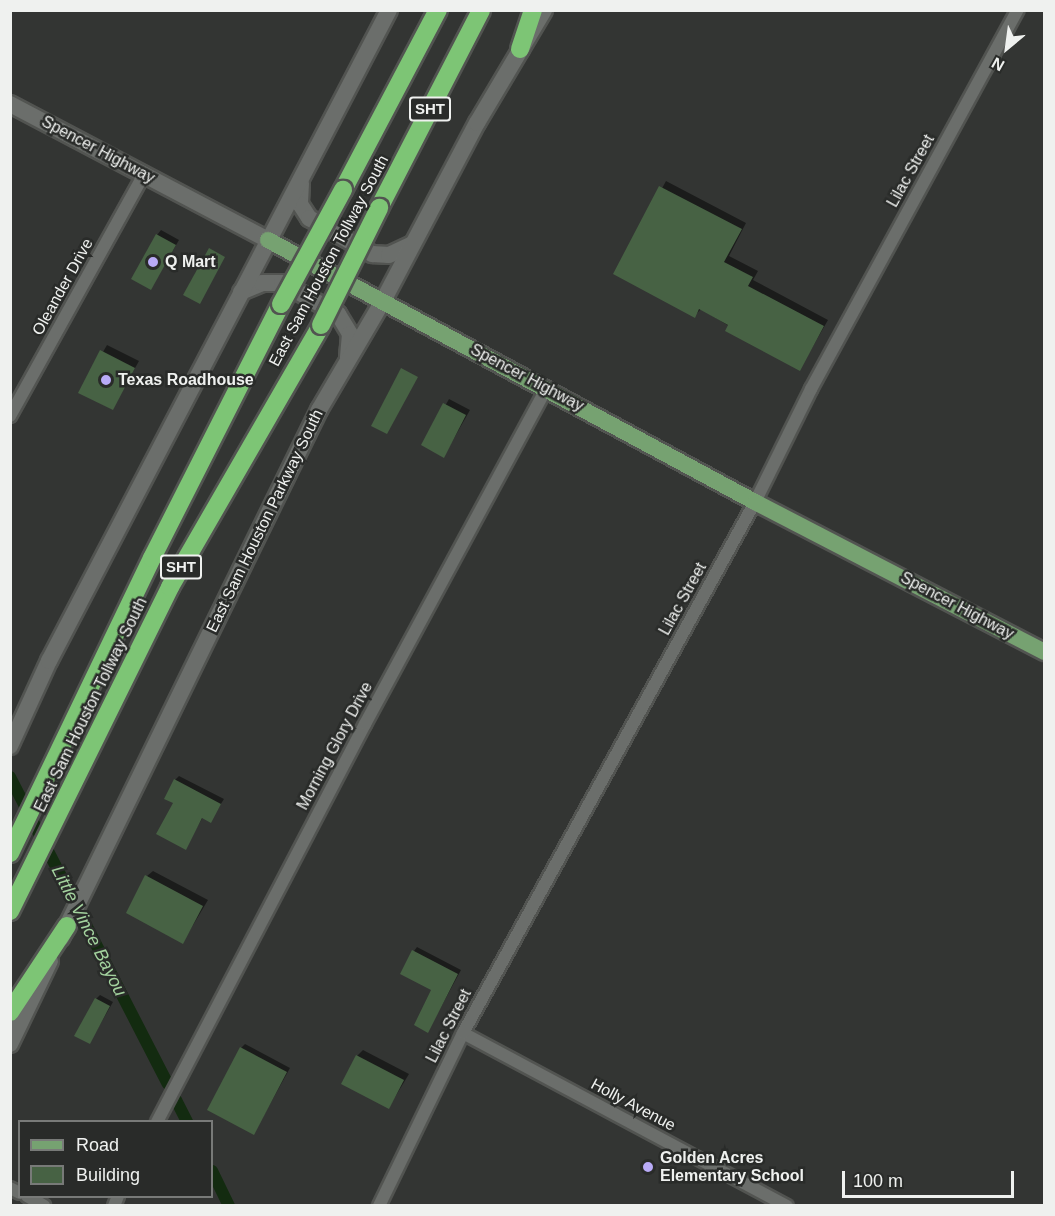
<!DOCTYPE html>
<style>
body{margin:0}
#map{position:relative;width:1055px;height:1216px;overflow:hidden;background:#333533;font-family:Helvetica,sans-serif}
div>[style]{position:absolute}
.shadow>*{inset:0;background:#0007}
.canal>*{height:12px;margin:-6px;padding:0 6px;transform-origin:6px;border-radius:6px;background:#132b10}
.building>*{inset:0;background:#476244}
.roads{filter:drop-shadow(2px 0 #525451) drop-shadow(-2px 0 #525451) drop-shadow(0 2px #525451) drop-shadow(0 -2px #525451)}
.minor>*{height:12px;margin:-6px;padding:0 6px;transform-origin:6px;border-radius:6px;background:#6b6e6b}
.secondary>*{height:16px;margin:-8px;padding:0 8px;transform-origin:8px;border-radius:8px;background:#6b6e6b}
.primary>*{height:16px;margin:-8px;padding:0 8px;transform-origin:8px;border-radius:8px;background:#76a271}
.motorway>*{height:18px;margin:-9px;padding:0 9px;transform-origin:9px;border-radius:9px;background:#7dc575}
.bridges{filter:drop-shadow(2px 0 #525451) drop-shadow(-2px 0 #525451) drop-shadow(0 2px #525451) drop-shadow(0 -2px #525451)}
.motorway-bridge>*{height:18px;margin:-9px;padding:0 9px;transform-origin:9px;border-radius:9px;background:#7dc575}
.dots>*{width:16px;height:16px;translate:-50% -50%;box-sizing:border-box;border:3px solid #292b29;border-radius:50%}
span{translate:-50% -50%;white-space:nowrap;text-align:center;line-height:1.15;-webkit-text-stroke:5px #292b29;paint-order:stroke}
.shield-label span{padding:2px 4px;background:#292b29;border:2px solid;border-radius:4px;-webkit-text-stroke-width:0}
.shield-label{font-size:15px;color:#eff1ef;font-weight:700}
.street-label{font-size:16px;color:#eff1ef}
.poi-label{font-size:16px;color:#eff1ef;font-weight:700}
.left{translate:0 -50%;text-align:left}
.water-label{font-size:18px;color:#a3d29e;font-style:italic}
.frame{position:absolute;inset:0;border:12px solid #eff1ef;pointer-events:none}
.legend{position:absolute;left:18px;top:1120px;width:195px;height:78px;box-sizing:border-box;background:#292b29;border:2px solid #787a78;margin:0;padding:8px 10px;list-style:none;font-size:18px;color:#eff1ef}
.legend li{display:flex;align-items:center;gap:12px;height:30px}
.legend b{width:30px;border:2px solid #787a78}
.north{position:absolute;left:977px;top:18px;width:60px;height:60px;-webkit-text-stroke:4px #292b29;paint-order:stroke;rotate:209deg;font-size:16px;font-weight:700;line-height:24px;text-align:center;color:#eff1ef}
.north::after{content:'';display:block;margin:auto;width:21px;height:27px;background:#eff1ef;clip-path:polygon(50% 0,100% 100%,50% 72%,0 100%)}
.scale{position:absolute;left:842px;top:1171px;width:172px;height:27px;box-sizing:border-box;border:3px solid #eff1ef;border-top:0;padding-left:8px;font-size:18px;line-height:21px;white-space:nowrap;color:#eff1ef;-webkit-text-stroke:4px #292b29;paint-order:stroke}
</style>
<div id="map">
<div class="shadow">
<i style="clip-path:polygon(666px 181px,746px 223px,729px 256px,758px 271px,753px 280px,828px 320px,800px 369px,701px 309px,694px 316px,615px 274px)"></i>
<i style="clip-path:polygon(161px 230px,179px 240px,151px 288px,157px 235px)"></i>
<i style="clip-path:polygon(107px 345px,139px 361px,112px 409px,80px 392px)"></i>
<i style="clip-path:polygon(449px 399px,470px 410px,444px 456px,423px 445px)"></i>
<i style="clip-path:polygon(179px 776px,224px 799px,210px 821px,203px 817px,185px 848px,175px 803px,175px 780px)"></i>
<i style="clip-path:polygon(153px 871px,208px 900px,183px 942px,147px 876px)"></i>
<i style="clip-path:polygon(417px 947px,461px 970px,428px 1031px,433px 990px,414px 951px)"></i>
<i style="clip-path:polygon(100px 995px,113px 1002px,90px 1042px,96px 999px)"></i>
<i style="clip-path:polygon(245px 1044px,290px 1068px,254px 1133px,241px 1048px)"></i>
<i style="clip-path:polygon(363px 1050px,409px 1074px,389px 1107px,357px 1056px)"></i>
</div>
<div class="canal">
<i style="left:10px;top:777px;width:345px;rotate:62.8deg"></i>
<i style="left:176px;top:1100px;width:25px;rotate:63deg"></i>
<i style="left:212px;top:1171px;width:39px;rotate:64deg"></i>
</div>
<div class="building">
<i style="clip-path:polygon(659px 186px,742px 229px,724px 262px,753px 277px,748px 286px,824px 326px,800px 371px,725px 331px,728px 325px,699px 309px,695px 318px,613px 274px)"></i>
<i style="clip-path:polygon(156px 234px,176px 245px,151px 290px,131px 279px)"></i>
<i style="clip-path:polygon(209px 248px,225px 257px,200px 304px,183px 295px)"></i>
<i style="clip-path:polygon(100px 350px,135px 368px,113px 410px,78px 393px)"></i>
<i style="clip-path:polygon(401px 368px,418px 377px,387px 434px,371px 426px)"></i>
<i style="clip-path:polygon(443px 403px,466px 415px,444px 458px,421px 445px)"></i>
<i style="clip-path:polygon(174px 779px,221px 804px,211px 823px,202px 818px,186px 850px,156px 834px,173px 803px,164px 799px)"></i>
<i style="clip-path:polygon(145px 875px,203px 906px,183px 944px,126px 913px)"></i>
<i style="clip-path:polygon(412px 950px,458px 974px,428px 1033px,414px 1025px,431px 990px,400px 974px)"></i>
<i style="clip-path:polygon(95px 998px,110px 1006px,90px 1044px,74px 1036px)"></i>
<i style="clip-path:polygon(240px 1047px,287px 1072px,254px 1135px,207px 1110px)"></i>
<i style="clip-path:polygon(356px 1055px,404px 1080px,389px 1109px,341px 1084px)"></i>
</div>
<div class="roads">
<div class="minor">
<i style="left:10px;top:416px;width:277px;rotate:-61deg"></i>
<i style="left:463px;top:1033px;width:367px;rotate:28.1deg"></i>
<i style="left:157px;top:1122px;width:449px;rotate:-62.4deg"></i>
<i style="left:365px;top:724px;width:382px;rotate:-61.6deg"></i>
<i style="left:10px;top:1188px;width:11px;rotate:27deg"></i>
<i style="left:27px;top:1196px;width:20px;rotate:30deg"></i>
<i style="left:114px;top:1206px;width:11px;rotate:-68deg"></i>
<i style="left:379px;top:1206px;width:192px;rotate:-64.1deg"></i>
<i style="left:463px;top:1033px;width:606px;rotate:-61.19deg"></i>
<i style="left:755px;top:502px;width:126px;rotate:-63.6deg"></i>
<i style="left:811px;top:389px;width:432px;rotate:-61.4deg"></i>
</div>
<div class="secondary">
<i style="left:10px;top:104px;width:292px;rotate:27.8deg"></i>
<i style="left:301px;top:183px;width:21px;rotate:93deg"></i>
<i style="left:300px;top:204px;width:17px;rotate:57deg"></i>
<i style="left:309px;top:218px;width:73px;rotate:29.7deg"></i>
<i style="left:372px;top:254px;width:17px;rotate:3deg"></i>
<i style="left:389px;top:255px;width:26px;rotate:-25deg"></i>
<i style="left:241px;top:292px;width:23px;rotate:-23deg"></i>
<i style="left:262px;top:283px;width:20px"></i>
<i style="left:282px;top:283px;width:64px;rotate:29deg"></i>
<i style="left:338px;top:314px;width:23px;rotate:59deg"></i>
<i style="left:350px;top:334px;width:24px;rotate:95deg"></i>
<i style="left:10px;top:746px;width:94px;rotate:-65.4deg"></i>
<i style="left:49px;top:661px;width:734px;rotate:-62.42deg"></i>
<i style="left:61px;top:938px;width:588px;rotate:-63.96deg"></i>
<i style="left:319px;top:410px;width:126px;rotate:-59.6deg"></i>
<i style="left:383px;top:301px;width:201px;rotate:-62.2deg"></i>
<i style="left:477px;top:123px;width:131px;rotate:-59.3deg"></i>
<i style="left:10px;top:1044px;width:92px;rotate:-64.3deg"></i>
</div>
<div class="primary">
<i style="left:268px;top:240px;width:553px;rotate:28.28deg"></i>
<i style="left:755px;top:502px;width:326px;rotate:27.4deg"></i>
</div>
<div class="motorway">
<i style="left:520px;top:49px;width:41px;rotate:-71.6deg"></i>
<i style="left:343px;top:190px;width:204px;rotate:-62.2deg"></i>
<i style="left:379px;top:208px;width:223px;rotate:-62.7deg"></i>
<i style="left:10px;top:853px;width:327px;rotate:-64.3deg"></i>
<i style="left:152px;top:558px;width:285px;rotate:-63.1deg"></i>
<i style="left:10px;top:911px;width:361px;rotate:-63.7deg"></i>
<i style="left:170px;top:587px;width:302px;rotate:-60deg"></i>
<i style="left:10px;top:1012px;width:103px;rotate:-56.5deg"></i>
</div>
</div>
<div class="bridges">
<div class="motorway-bridge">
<i style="left:281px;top:304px;width:130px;rotate:-61.5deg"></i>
<i style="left:321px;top:325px;width:131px;rotate:-63.6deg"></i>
</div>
</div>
<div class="dots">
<i style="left:153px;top:262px;background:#b9abf7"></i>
<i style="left:106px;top:380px;background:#b9abf7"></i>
<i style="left:648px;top:1167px;background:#b9abf7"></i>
</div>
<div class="shield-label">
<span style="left:430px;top:109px">SHT</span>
<span style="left:181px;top:567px">SHT</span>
</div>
<div class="street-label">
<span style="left:98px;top:150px;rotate:28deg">Spencer Highway</span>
<span style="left:911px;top:171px;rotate:-61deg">Lilac Street</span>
<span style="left:329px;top:261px;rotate:-62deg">East Sam Houston Tollway South</span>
<span style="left:63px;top:287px;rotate:-61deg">Oleander Drive</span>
<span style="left:527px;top:378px;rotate:28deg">Spencer Highway</span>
<span style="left:265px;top:521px;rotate:-64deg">East Sam Houston Parkway South</span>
<span style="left:683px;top:599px;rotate:-61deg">Lilac Street</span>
<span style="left:957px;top:606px;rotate:28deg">Spencer Highway</span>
<span style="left:91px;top:705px;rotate:-64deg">East Sam Houston Tollway South</span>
<span style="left:335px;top:746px;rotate:-62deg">Morning Glory Drive</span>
<span style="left:449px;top:1026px;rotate:-63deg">Lilac Street</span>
<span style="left:633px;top:1105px;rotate:28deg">Holly Avenue</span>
</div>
<div class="poi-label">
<span class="left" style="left:165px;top:262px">Q Mart</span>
<span class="left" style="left:118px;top:380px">Texas Roadhouse</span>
<span class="left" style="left:660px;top:1167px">Golden Acres<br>Elementary School</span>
</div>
<div class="water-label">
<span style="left:89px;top:931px;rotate:63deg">Little Vince Bayou</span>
</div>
<div class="frame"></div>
<ul class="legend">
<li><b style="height:8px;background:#76a271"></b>Road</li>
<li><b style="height:16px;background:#476244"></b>Building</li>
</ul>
<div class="north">N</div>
<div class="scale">100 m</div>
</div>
